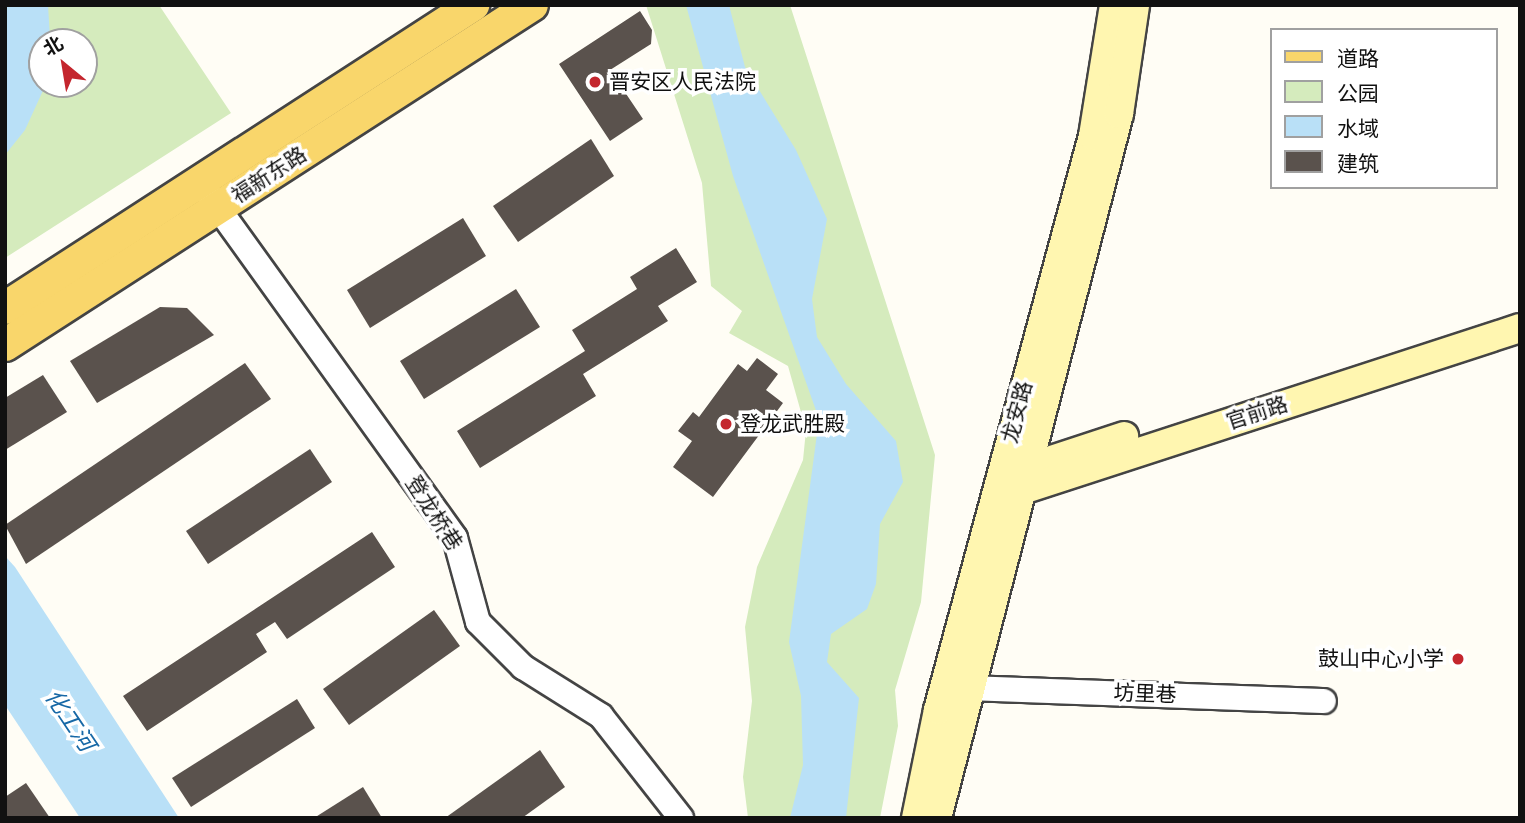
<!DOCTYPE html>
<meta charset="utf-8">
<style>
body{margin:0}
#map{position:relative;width:1525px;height:823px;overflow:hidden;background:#fffdf5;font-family:"Crimson Pro","Noto Sans SC",serif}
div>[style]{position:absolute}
.green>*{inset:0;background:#d5ebbd}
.water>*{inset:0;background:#b9e0f7}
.building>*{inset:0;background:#5a524d}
.roads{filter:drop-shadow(2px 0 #444) drop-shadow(-2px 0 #444) drop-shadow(0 2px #444) drop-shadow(0 -2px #444)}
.tertiary>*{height:24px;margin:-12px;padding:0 12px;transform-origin:12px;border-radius:12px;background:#fff}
.secondary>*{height:28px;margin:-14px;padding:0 14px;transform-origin:14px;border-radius:14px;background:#fff6b0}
.primary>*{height:32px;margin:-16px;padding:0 16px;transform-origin:16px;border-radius:16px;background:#f9d66b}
.dots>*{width:19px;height:19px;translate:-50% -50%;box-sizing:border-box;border:4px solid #fff;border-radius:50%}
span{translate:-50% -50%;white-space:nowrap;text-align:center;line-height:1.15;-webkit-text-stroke:7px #fff;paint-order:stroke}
.poi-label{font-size:21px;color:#111}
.left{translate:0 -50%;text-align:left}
.right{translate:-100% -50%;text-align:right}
.street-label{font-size:21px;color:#111}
.water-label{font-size:23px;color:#1768a6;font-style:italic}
.frame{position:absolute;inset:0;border:7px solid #111;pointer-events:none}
.legend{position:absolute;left:1270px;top:28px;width:228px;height:161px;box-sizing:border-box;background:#fff;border:2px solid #a0a0a0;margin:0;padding:9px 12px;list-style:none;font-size:21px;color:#111}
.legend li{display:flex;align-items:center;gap:14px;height:35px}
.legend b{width:35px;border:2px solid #a0a0a0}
.north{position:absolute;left:28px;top:28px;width:70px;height:70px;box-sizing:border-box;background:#fff;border:2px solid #a0a0a0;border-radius:50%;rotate:330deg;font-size:19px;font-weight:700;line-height:28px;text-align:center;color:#111}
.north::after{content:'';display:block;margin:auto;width:24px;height:32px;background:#c4262e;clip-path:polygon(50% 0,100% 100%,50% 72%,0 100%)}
</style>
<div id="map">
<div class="green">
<i style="clip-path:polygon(evenodd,5px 5px,159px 5px,231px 113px,5px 258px,5px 5px,42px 42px,84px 42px,84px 84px,42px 84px,42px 42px)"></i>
<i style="clip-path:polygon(646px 5px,790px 5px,935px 455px,921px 602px,895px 690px,898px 726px,880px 818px,748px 818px,743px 777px,752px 701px,745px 627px,757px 567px,803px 460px,806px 430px,788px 366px,729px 333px,742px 311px,711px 286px,702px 183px)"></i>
</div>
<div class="water">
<i style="clip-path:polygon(5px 5px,48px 5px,50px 38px,42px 42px,46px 84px,25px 130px,5px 155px)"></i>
<i style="clip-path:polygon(686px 5px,729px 5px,745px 67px,796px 150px,827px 219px,812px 299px,817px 337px,846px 384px,896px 441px,903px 482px,880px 524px,876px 584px,867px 609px,831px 634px,827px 662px,859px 698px,846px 818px,790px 818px,803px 765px,801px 696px,789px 642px,819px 419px,733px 176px)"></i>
<i style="clip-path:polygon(5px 556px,15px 567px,179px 818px,80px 818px,5px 705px)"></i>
</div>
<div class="building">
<i style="clip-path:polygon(640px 11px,652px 30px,651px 44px,610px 70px,643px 119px,610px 141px,559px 64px)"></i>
<i style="clip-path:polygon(591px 139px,614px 176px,518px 242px,493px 206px)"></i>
<i style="clip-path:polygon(463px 218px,486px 256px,370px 328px,347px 290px)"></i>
<i style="clip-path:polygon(676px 248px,697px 282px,658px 306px,668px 321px,583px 374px,596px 396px,480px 468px,457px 431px,585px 351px,572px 330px,637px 289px,630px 277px)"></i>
<i style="clip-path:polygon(516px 289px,540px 327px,424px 399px,400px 361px)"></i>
<i style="clip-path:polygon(160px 307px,187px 308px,214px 335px,97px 403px,70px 361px)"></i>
<i style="clip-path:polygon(757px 358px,778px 374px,766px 390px,783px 403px,713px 497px,673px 467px,692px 441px,678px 431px,693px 412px,699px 417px,738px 364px,747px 371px)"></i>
<i style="clip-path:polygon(245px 363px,271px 399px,26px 564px,5px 525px)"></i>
<i style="clip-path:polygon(43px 375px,67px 412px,5px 450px,5px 398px)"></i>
<i style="clip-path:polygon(310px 449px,332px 482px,208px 564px,186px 531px)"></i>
<i style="clip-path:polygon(372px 532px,395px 567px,287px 639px,275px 622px,256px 634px,267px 652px,147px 731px,123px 696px)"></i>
<i style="clip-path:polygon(434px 610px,460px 646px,349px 725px,323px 689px)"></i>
<i style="clip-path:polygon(297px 699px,315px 728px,191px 807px,172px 778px)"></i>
<i style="clip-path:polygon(540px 750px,565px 787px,522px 818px,445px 818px)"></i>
<i style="clip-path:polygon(26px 783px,50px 818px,5px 818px,5px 797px)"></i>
<i style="clip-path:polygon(363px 787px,382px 818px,314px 818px)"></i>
</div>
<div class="roads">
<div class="tertiary">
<i style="left:208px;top:194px;width:423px;rotate:54.3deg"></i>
<i style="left:455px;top:538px;width:87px;rotate:74.7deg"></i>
<i style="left:478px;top:622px;width:64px;rotate:45deg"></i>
<i style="left:523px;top:667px;width:92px;rotate:32.1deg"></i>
<i style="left:601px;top:716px;width:130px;rotate:51.9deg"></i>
<i style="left:966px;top:688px;width:358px;rotate:2.1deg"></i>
</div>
<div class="secondary">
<i style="left:1033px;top:466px;width:96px;rotate:-18.2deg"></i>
<i style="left:1004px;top:496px;width:543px;rotate:-18.03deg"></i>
<i style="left:916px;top:818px;width:110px;rotate:-78.5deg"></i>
<i style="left:938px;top:710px;width:595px;rotate:-74.89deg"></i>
<i style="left:1093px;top:136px;width:133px;rotate:-80.9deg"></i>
<i style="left:937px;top:818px;width:727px;rotate:-75.51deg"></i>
<i style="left:1119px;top:114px;width:110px;rotate:-81.6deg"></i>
</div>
<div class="primary">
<i style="left:5px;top:308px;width:558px;rotate:-32.92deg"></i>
<i style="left:5px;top:345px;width:627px;rotate:-32.83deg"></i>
</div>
</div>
<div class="dots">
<i style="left:595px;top:82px;background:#c4262e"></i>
<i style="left:726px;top:424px;background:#c4262e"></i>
<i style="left:1458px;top:659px;background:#c4262e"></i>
</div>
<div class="poi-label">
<span class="left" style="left:609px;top:82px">晋安区人民法院</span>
<span class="left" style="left:740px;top:424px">登龙武胜殿</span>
<span class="right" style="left:1444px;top:659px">鼓山中心小学</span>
</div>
<div class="street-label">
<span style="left:269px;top:175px;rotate:-33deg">福新东路</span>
<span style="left:1017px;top:412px;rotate:-75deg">龙安路</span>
<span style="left:1257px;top:413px;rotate:-18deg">官前路</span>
<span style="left:434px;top:513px;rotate:57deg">登龙桥巷</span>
<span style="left:1145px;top:694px;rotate:2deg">坊里巷</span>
</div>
<div class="water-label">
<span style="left:70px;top:720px;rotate:56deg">化工河</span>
</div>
<div class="frame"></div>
<ul class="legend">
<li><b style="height:9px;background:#f9d66b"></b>道路</li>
<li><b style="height:19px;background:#d5ebbd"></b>公园</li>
<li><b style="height:19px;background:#b9e0f7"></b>水域</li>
<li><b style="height:19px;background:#5a524d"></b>建筑</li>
</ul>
<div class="north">北</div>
</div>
